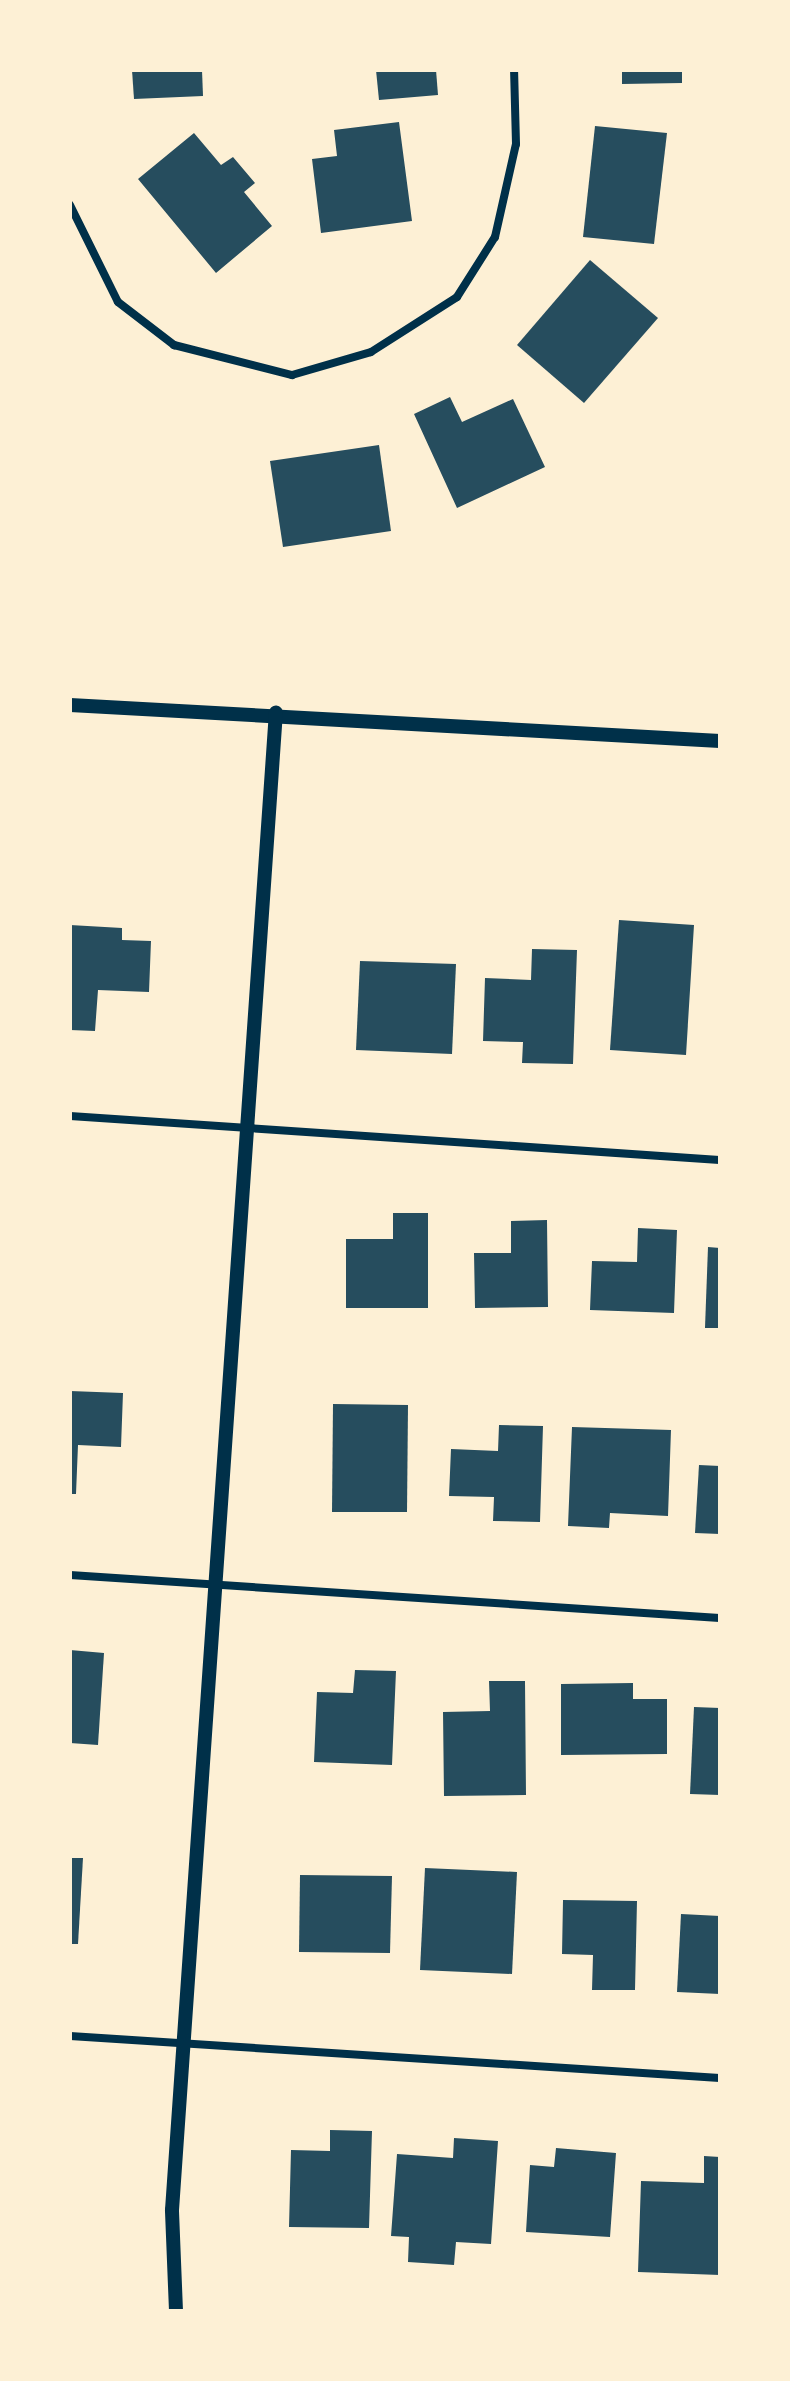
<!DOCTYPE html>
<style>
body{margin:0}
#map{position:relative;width:790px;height:2381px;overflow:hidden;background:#fdf0d5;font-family:"Varela Round",sans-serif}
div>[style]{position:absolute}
.building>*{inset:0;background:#264d5e}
.minor>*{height:8px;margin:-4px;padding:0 4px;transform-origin:4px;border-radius:4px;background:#003049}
.tertiary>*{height:14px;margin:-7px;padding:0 7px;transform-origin:7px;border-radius:7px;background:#003049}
span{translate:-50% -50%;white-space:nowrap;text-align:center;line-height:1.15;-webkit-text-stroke:6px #fdf0d5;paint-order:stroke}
.frame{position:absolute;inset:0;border:72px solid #fdf0d5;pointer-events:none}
</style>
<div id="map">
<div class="building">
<i style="clip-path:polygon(132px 70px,202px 70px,203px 96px,134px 99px)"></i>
<i style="clip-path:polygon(376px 70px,436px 70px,438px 95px,379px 100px)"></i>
<i style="clip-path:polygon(622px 70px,682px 70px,682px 83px,622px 84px)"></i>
<i style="clip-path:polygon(399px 122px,412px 221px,321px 233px,312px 159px,337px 156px,334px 130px)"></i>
<i style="clip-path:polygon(595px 126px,667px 133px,654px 244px,583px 237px)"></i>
<i style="clip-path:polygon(194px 133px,221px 165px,233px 157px,255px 183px,244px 192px,272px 226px,216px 273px,138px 179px)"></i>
<i style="clip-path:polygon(590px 260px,658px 318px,584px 403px,517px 345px)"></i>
<i style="clip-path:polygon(450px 397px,462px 422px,513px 399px,545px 467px,457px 508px,414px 414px)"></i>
<i style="clip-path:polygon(379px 445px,391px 531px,283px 547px,270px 461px)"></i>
<i style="clip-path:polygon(619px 920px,694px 925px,686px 1055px,610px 1050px)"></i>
<i style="clip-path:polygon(70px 925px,122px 928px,122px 940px,151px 941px,149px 992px,98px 990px,95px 1031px,70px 1030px)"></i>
<i style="clip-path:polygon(532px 949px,577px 950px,573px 1064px,522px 1063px,523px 1042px,483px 1041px,485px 978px,531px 980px)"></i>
<i style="clip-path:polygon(360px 961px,456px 964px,452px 1054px,356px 1050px)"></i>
<i style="clip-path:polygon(393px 1213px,428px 1213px,428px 1308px,346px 1308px,346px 1239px,393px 1239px)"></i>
<i style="clip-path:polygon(547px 1220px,548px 1307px,475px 1308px,474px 1253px,511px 1253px,511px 1221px)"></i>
<i style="clip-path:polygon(638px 1228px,677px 1230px,674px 1313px,590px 1310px,592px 1261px,637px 1262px)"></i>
<i style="clip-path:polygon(708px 1247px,720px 1248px,720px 1328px,705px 1328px)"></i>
<i style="clip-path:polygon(70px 1391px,123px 1393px,121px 1447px,78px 1445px,76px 1494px,70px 1494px)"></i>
<i style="clip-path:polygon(333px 1404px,408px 1405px,407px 1512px,332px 1512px)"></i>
<i style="clip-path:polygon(499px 1425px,543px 1426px,540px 1522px,493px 1521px,494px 1497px,449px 1496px,451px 1449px,498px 1451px)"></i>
<i style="clip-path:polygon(572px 1427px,671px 1430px,668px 1516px,610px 1513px,609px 1528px,568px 1526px)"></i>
<i style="clip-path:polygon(699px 1465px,720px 1466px,720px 1534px,695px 1533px)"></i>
<i style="clip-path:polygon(70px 1650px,104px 1653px,98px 1745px,70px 1743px)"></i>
<i style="clip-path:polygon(355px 1670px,396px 1671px,392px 1765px,314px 1762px,317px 1692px,353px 1693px)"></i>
<i style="clip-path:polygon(489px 1681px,525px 1681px,526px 1795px,444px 1796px,443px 1712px,490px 1711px)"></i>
<i style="clip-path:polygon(633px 1683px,633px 1699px,667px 1699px,667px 1754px,561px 1755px,561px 1684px)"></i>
<i style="clip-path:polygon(694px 1707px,720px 1708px,720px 1795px,690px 1794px)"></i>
<i style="clip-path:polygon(70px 1858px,83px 1858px,78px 1944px,70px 1944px)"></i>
<i style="clip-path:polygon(425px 1868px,517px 1872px,512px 1974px,420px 1970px)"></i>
<i style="clip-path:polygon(300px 1875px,392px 1876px,390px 1953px,299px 1952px)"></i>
<i style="clip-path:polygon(563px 1900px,637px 1901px,635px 1990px,592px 1990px,593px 1955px,562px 1954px)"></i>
<i style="clip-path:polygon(681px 1914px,720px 1916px,720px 1994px,677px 1992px)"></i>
<i style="clip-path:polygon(330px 2130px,372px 2131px,369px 2228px,289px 2227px,291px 2150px,330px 2151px)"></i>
<i style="clip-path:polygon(454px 2138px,498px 2141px,491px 2244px,456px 2242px,454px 2265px,408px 2262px,409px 2237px,391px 2236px,397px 2154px,453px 2158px)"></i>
<i style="clip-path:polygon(556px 2148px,616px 2153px,610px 2237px,526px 2232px,530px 2165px,554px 2167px)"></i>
<i style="clip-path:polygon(704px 2156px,720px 2157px,720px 2275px,638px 2272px,641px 2181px,704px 2183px)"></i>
</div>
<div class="minor">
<i style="left:70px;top:205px;width:108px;rotate:63.7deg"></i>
<i style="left:118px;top:302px;width:71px;rotate:37.5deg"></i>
<i style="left:174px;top:345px;width:122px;rotate:14.3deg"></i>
<i style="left:292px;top:375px;width:82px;rotate:-16.2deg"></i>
<i style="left:371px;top:352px;width:102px;rotate:-32.6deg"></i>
<i style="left:457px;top:297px;width:71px;rotate:-57.7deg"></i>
<i style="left:495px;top:237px;width:95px;rotate:-77.3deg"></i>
<i style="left:516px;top:144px;width:74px;rotate:-91.5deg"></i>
<i style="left:70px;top:1116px;width:651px;rotate:3.87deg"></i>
<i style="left:70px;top:1575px;width:651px;rotate:3.78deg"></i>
<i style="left:70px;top:2036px;width:651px;rotate:3.7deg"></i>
</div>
<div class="tertiary">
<i style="left:70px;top:705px;width:651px;rotate:3.17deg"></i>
<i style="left:176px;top:2311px;width:101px;rotate:-92.3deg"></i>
<i style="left:172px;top:2210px;width:1501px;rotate:-86.03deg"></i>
</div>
<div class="frame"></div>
</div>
